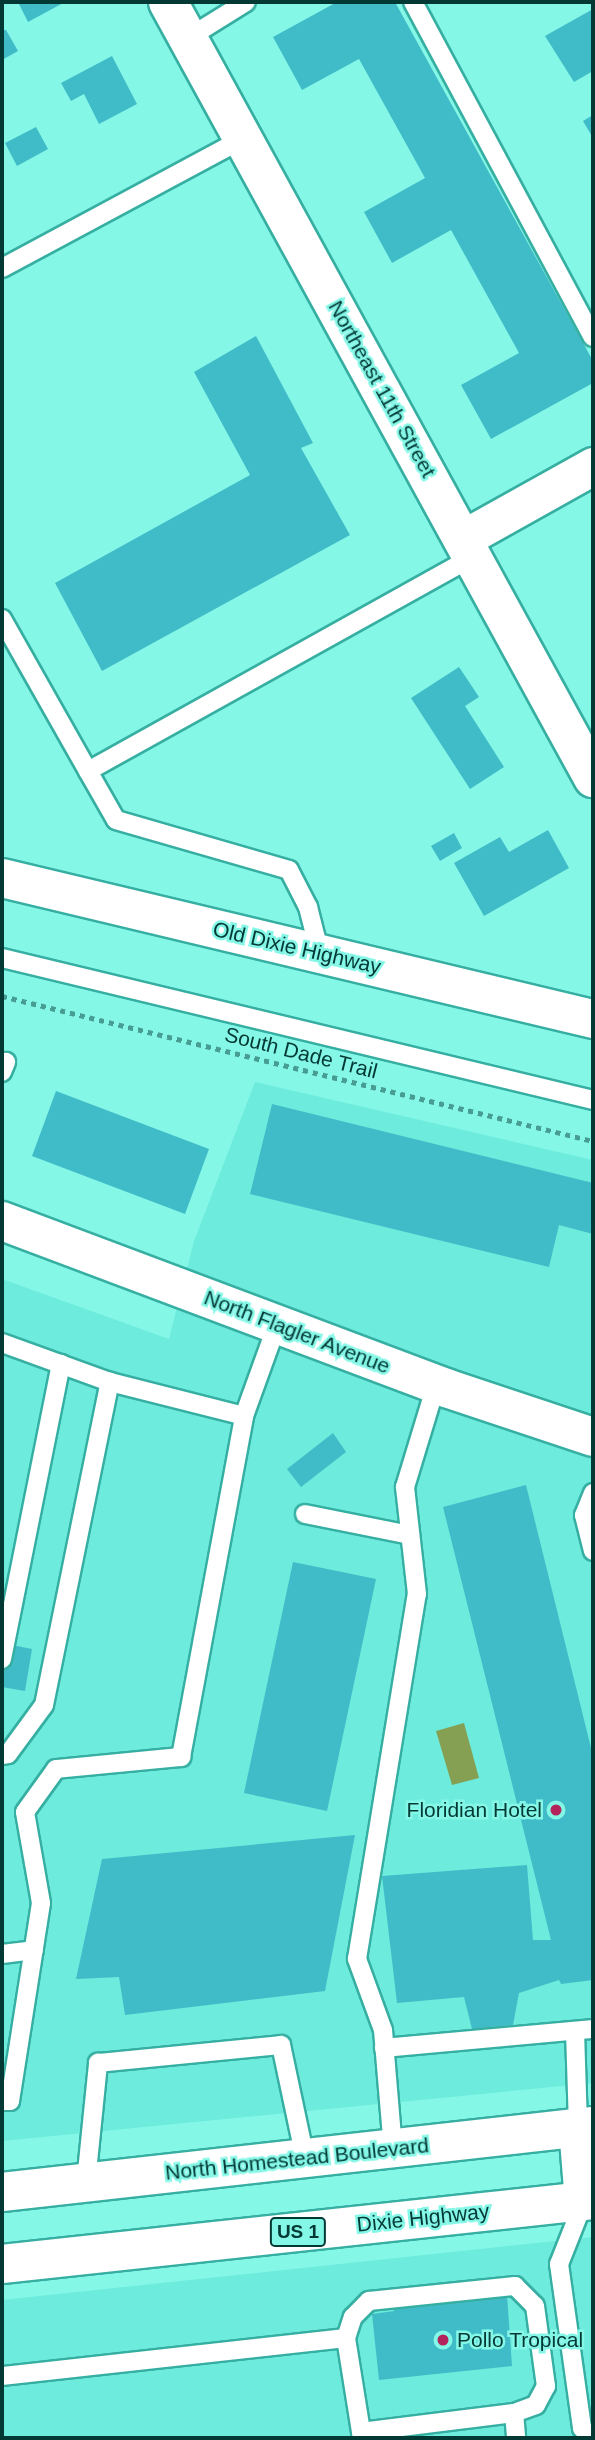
<!DOCTYPE html>
<style>
body{margin:0}
#map{position:relative;width:595px;height:2440px;overflow:hidden;background:#85f7e7;font-family:Arial,sans-serif}
div>[style]{position:absolute}
.built>*{inset:0;background:#6debdc}
.water>*{inset:0;background:#86a053}
.building>*{inset:0;background:#40bcc8}
.path>*{height:4.5px;margin-top:-2.25px;transform-origin:0;background:repeating-linear-gradient(90deg,#489d92 0 5px,transparent 0 10px)}
.roads{filter:drop-shadow(2px 0 #36afa2) drop-shadow(-2px 0 #36afa2) drop-shadow(0 2px #36afa2) drop-shadow(0 -2px #36afa2)}
.lane>*{height:18px;margin:-9px;padding:0 9px;transform-origin:9px;border-radius:9px;background:#fff}
.street>*{height:37px;margin:-18.5px;padding:0 18.5px;transform-origin:18.5px;border-radius:18.5px;background:#fff}
.secondary>*{height:38px;margin:-19px;padding:0 19px;transform-origin:19px;border-radius:19px;background:#fff}
.highway>*{height:38px;margin:-19px;padding:0 19px;transform-origin:19px;border-radius:19px;background:#fff}
.dots>*{width:19px;height:19px;translate:-50% -50%;box-sizing:border-box;border:4px solid #85f7e7;border-radius:50%}
span{translate:-50% -50%;white-space:nowrap;text-align:center;line-height:1.15;-webkit-text-stroke:5px #85f7e7;paint-order:stroke}
.shield-label span{padding:2px 5px;background:#85f7e7;border:2px solid;border-radius:5px;-webkit-text-stroke-width:0}
.shield-label{font-size:19px;color:#033934;font-weight:700}
.street-label{font-size:21px;color:#033934}
.poi-label{font-size:21px;color:#033934}
.right{translate:-100% -50%;text-align:right}
.left{translate:0 -50%;text-align:left}
.frame{position:absolute;inset:0;border:4px solid #033934;pointer-events:none}
</style>
<div id="map">
<div class="built">
<i style="clip-path:polygon(255px 1082px,593px 1160px,593px 2083px,2px 2141px,2px 1279px,169px 1339px,194px 1241px)"></i>
<i style="clip-path:polygon(593px 2237px,593px 2438px,2px 2438px,2px 2300px)"></i>
</div>
<div class="water">
<i style="clip-path:polygon(464px 1723px,479px 1778px,452px 1785px,436px 1731px)"></i>
</div>
<div class="building">
<i style="clip-path:polygon(18px 2px,65px 2px,28px 22px)"></i>
<i style="clip-path:polygon(337px 2px,395px 2px,593px 361px,593px 383px,491px 439px,461px 385px,519px 353px,451px 230px,392px 263px,364px 212px,425px 178px,359px 59px,302px 90px,273px 37px)"></i>
<i style="clip-path:polygon(593px 9px,593px 71px,574px 82px,545px 36px)"></i>
<i style="clip-path:polygon(2px 30px,6px 30px,18px 51px,2px 60px)"></i>
<i style="clip-path:polygon(112px 56px,137px 104px,99px 124px,84px 94px,71px 101px,61px 83px)"></i>
<i style="clip-path:polygon(593px 115px,593px 138px,583px 121px)"></i>
<i style="clip-path:polygon(36px 127px,48px 149px,17px 166px,5px 143px)"></i>
<i style="clip-path:polygon(256px 336px,313px 443px,301px 448px,350px 535px,102px 671px,55px 583px,250px 475px,194px 372px)"></i>
<i style="clip-path:polygon(459px 667px,479px 697px,465px 706px,504px 767px,470px 789px,411px 698px)"></i>
<i style="clip-path:polygon(548px 830px,569px 868px,484px 916px,454px 863px,500px 837px,509px 852px)"></i>
<i style="clip-path:polygon(454px 833px,462px 848px,440px 861px,431px 846px)"></i>
<i style="clip-path:polygon(56px 1091px,209px 1149px,185px 1214px,32px 1156px)"></i>
<i style="clip-path:polygon(272px 1104px,593px 1183px,593px 1234px,559px 1225px,549px 1267px,250px 1194px)"></i>
<i style="clip-path:polygon(333px 1433px,346px 1452px,301px 1487px,287px 1469px)"></i>
<i style="clip-path:polygon(526px 1485px,593px 1756px,593px 1980px,561px 1984px,559px 1980px,519px 1993px,513px 2025px,472px 2029px,464px 1997px,397px 2003px,382px 1876px,527px 1865px,533px 1940px,551px 1940px,443px 1507px)"></i>
<i style="clip-path:polygon(293px 1562px,376px 1579px,327px 1811px,244px 1793px)"></i>
<i style="clip-path:polygon(2px 1643px,32px 1649px,25px 1691px,2px 1687px)"></i>
<i style="clip-path:polygon(355px 1835px,325px 1991px,125px 2015px,119px 1977px,76px 1979px,102px 1859px)"></i>
<i style="clip-path:polygon(507px 2295px,512px 2366px,379px 2380px,372px 2314px,394px 2311px,394px 2306px)"></i>
</div>
<div class="path">
<i style="left:2px;top:996px;width:609px;rotate:13.79deg"></i>
</div>
<div class="roads">
<div class="lane">
<i style="left:413px;top:2px;width:380px;rotate:61.8deg"></i>
<i style="left:188px;top:38px;width:68px;rotate:-31.8deg"></i>
<i style="left:2px;top:268px;width:275px;rotate:-28.2deg"></i>
<i style="left:2px;top:619px;width:175px;rotate:60.5deg"></i>
<i style="left:88px;top:771px;width:442px;rotate:-29.1deg"></i>
<i style="left:88px;top:771px;width:56px;rotate:60.3deg"></i>
<i style="left:116px;top:820px;width:180px;rotate:16.1deg"></i>
<i style="left:289px;top:870px;width:42px;rotate:62.8deg"></i>
<i style="left:308px;top:907px;width:49px;rotate:75.7deg"></i>
<i style="left:2px;top:958px;width:608px;rotate:13.51deg"></i>
<i style="left:2px;top:1072px;width:11px;rotate:-68deg"></i>
<i style="left:2px;top:1343px;width:115px;rotate:19.9deg"></i>
<i style="left:593px;top:1493px;width:24px;rotate:112deg"></i>
<i style="left:584px;top:1515px;width:37px;rotate:76deg"></i>
<i style="left:305px;top:1514px;width:107px;rotate:11.3deg"></i>
<i style="left:2px;top:1659px;width:301px;rotate:-78.7deg"></i>
<i style="left:2px;top:1755px;width:6px;rotate:-9deg"></i>
<i style="left:8px;top:1754px;width:61px;rotate:-53.7deg"></i>
<i style="left:44px;top:1705px;width:330px;rotate:-78.5deg"></i>
<i style="left:110px;top:1382px;width:138px;rotate:14.2deg"></i>
<i style="left:244px;top:1416px;width:97px;rotate:-70.1deg"></i>
<i style="left:2px;top:1954px;width:32px;rotate:-7deg"></i>
<i style="left:575px;top:2031px;width:97px;rotate:88.2deg"></i>
<i style="left:384px;top:2048px;width:210px;rotate:-5.2deg"></i>
<i style="left:2px;top:2101px;width:8px"></i>
<i style="left:10px;top:2101px;width:200px;rotate:-81.1deg"></i>
<i style="left:41px;top:1903px;width:92px;rotate:-100deg"></i>
<i style="left:25px;top:1812px;width:53px;rotate:-54.2deg"></i>
<i style="left:56px;top:1769px;width:126px;rotate:-5.5deg"></i>
<i style="left:181px;top:1757px;width:347px;rotate:-79.5deg"></i>
<i style="left:393px;top:2149px;width:119px;rotate:-94.8deg"></i>
<i style="left:383px;top:2030px;width:76px;rotate:-110.1deg"></i>
<i style="left:357px;top:1959px;width:370px;rotate:-80.7deg"></i>
<i style="left:417px;top:1594px;width:108px;rotate:-96.4deg"></i>
<i style="left:405px;top:1487px;width:107px;rotate:-73.1deg"></i>
<i style="left:86px;top:2182px;width:120px;rotate:-84.2deg"></i>
<i style="left:98px;top:2063px;width:184px;rotate:-5.6deg"></i>
<i style="left:281px;top:2045px;width:116px;rotate:78deg"></i>
<i style="left:584px;top:2201px;width:68px;rotate:111.6deg"></i>
<i style="left:559px;top:2264px;width:166px;rotate:82deg"></i>
<i style="left:582px;top:2428px;width:13px;rotate:48deg"></i>
<i style="left:2px;top:2376px;width:346px;rotate:-6.3deg"></i>
<i style="left:361px;top:2432px;width:154px;rotate:-7.1deg"></i>
<i style="left:514px;top:2413px;width:25px;rotate:85deg"></i>
<i style="left:362px;top:2438px;width:101px;rotate:-99.1deg"></i>
<i style="left:346px;top:2338px;width:22px;rotate:-72deg"></i>
<i style="left:353px;top:2317px;width:23px;rotate:-45deg"></i>
<i style="left:369px;top:2301px;width:147px;rotate:-5.9deg"></i>
<i style="left:515px;top:2286px;width:28px;rotate:45deg"></i>
<i style="left:535px;top:2306px;width:81px;rotate:82.2deg"></i>
<i style="left:546px;top:2386px;width:21px;rotate:118deg"></i>
<i style="left:536px;top:2405px;width:23px;rotate:160deg"></i>
</div>
<div class="street">
<i style="left:464px;top:538px;width:148px;rotate:-29.2deg"></i>
</div>
<div class="secondary">
<i style="left:168px;top:2px;width:885px;rotate:61.29deg"></i>
<i style="left:2px;top:878px;width:608px;rotate:13.42deg"></i>
<i style="left:2px;top:1221px;width:474px;rotate:20.6deg"></i>
<i style="left:446px;top:1388px;width:155px;rotate:18.4deg"></i>
</div>
<div class="highway">
<i style="left:578px;top:2128px;width:73px;rotate:85.3deg"></i>
<i style="left:2px;top:2192px;width:595px;rotate:-6.37deg"></i>
<i style="left:2px;top:2264px;width:594px;rotate:-6.18deg"></i>
</div>
</div>
<div class="dots">
<i style="left:556px;top:1810px;background:#b3255a"></i>
<i style="left:443px;top:2340px;background:#b3255a"></i>
</div>
<div class="shield-label">
<span style="left:298px;top:2232px">US 1</span>
</div>
<div class="street-label">
<span style="left:382px;top:389px;rotate:61deg">Northeast 11th Street</span>
<span style="left:297px;top:948px;rotate:13deg">Old Dixie Highway</span>
<span style="left:301px;top:1053px;rotate:14deg">South Dade Trail</span>
<span style="left:297px;top:1332px;rotate:21deg">North Flagler Avenue</span>
<span style="left:297px;top:2159px;rotate:-6deg">North Homestead Boulevard</span>
<span style="left:423px;top:2218px;rotate:-6deg">Dixie Highway</span>
</div>
<div class="poi-label">
<span class="right" style="left:542px;top:1810px">Floridian Hotel</span>
<span class="left" style="left:457px;top:2340px">Pollo Tropical</span>
</div>
<div class="frame"></div>
</div>
